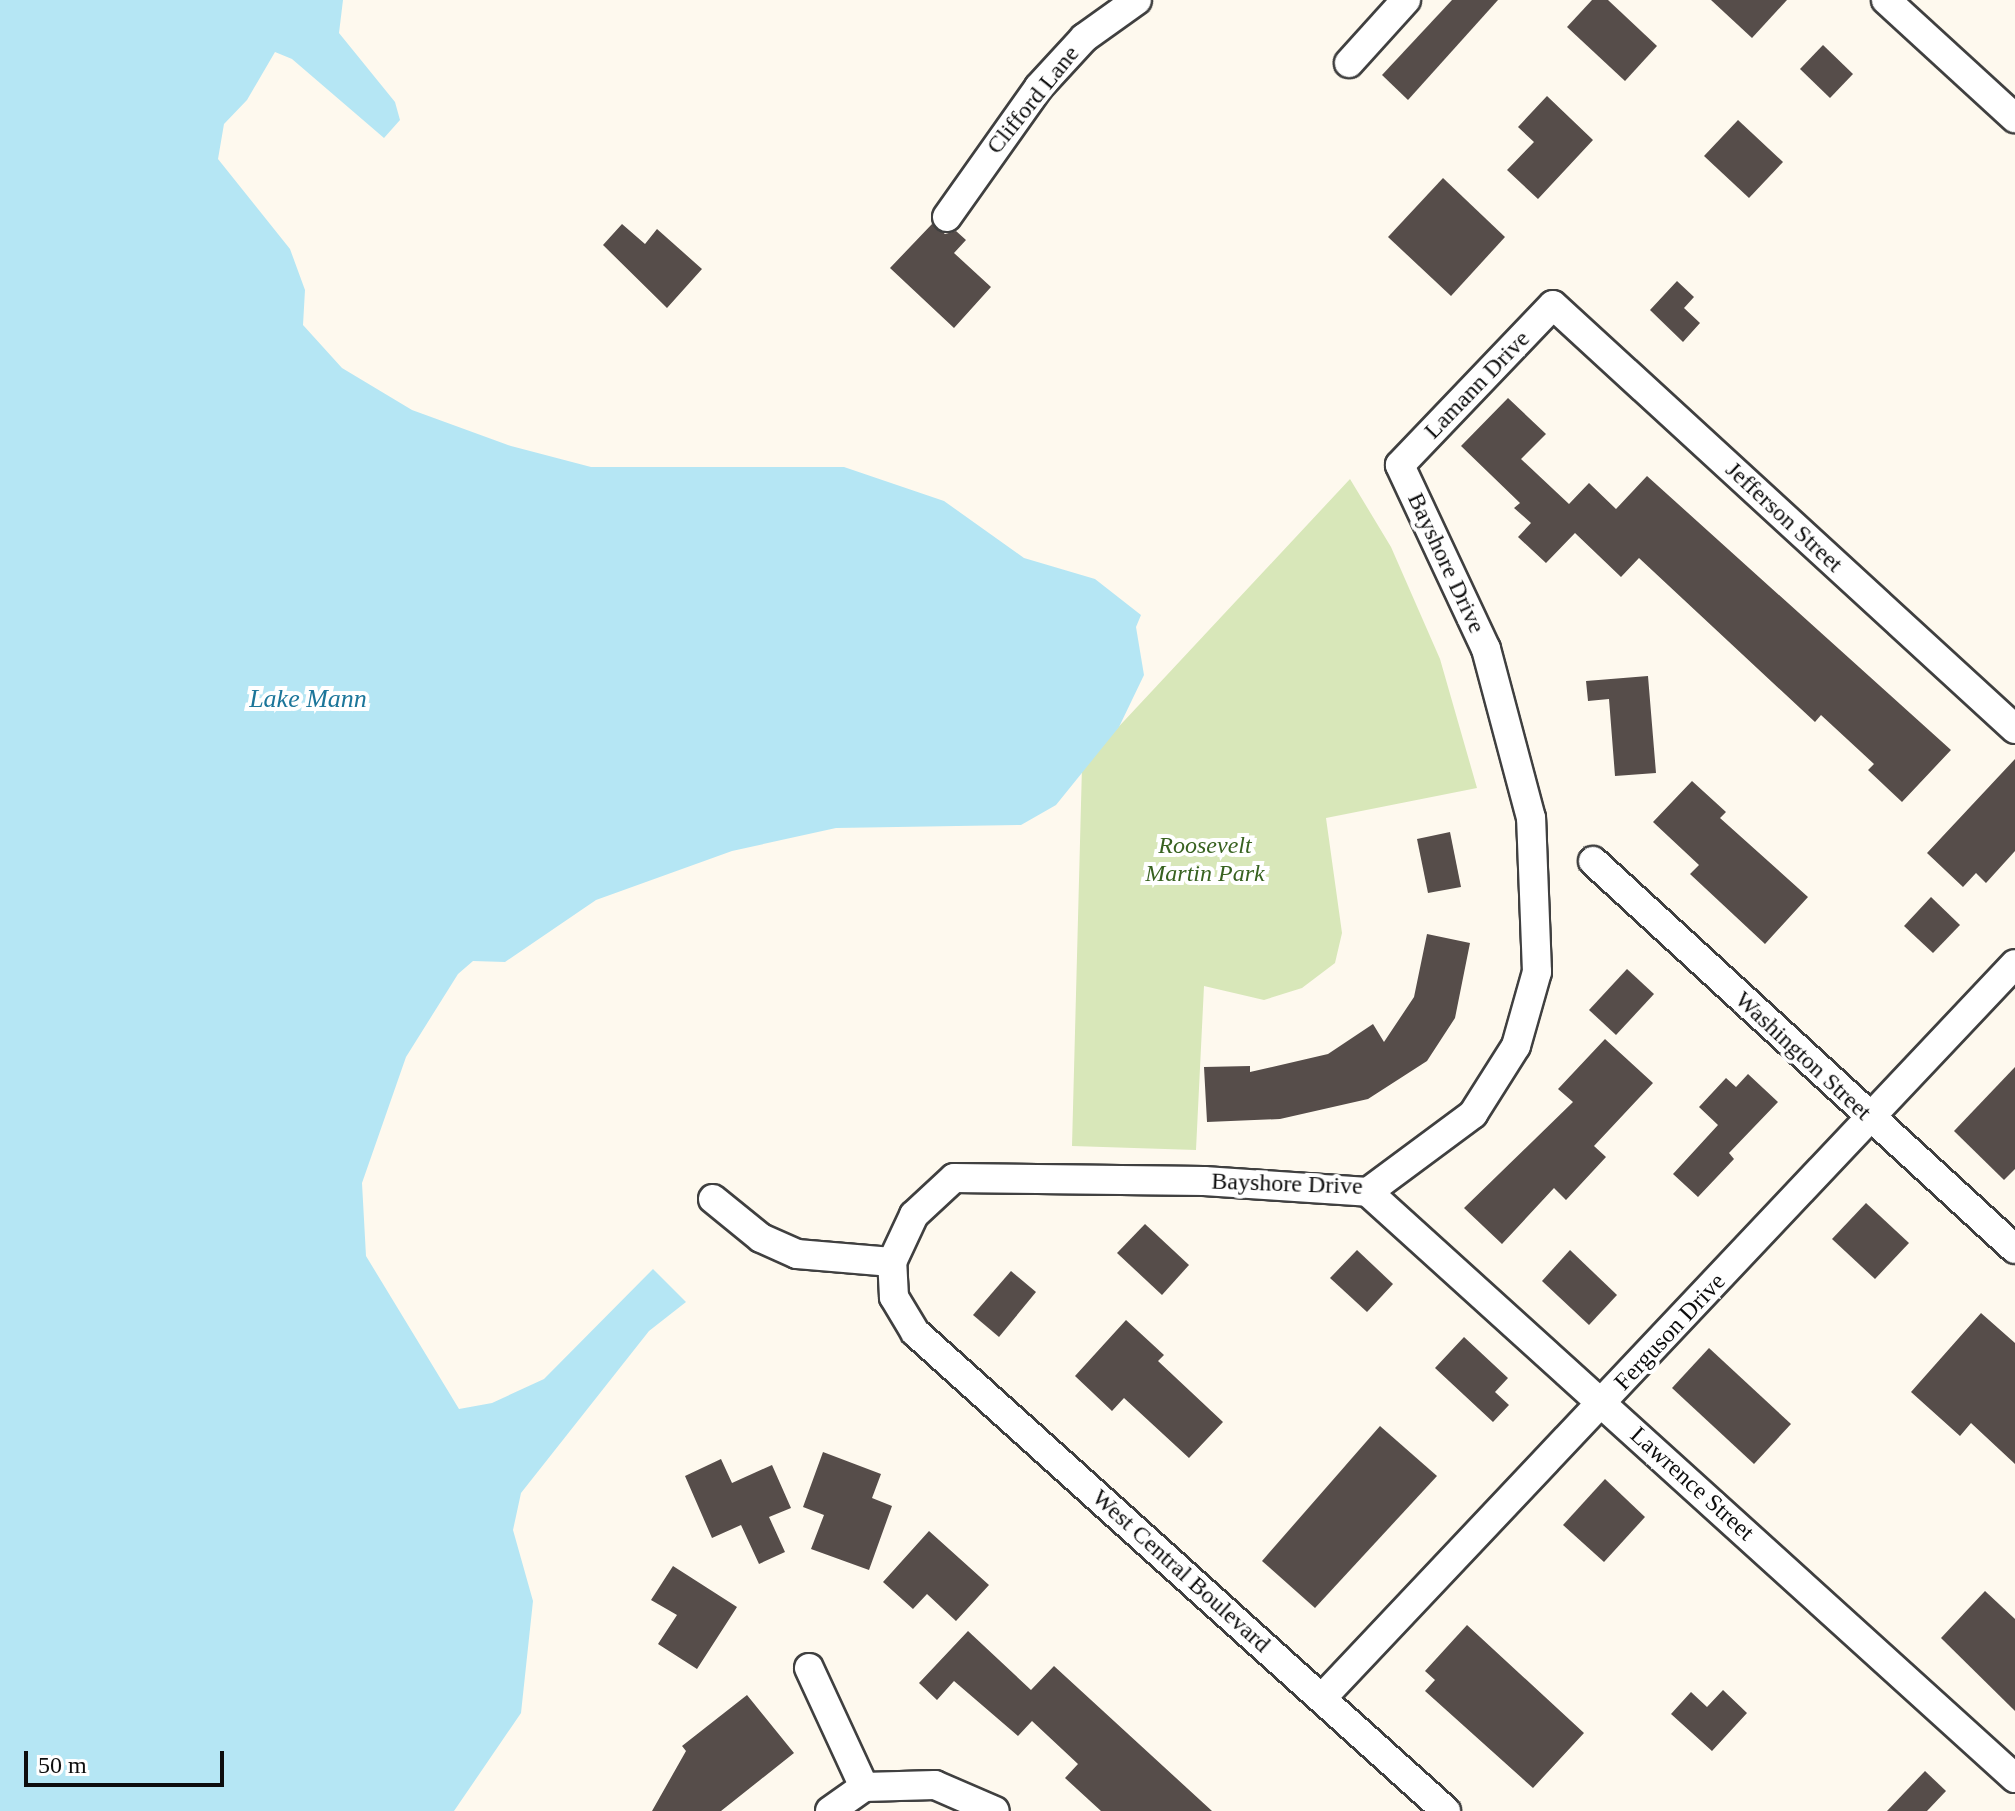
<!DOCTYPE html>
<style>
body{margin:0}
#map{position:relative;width:2015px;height:1811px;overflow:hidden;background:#fef9ee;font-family:Georgia,serif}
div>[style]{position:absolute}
.green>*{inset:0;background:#d8e7b9}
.water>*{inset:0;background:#b5e6f4}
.building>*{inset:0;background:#564d4a}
.roads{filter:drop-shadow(2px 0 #404040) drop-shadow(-2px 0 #404040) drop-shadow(0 2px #404040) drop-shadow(0 -2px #404040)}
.minor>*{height:28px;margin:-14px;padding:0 14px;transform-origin:14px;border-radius:14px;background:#fff}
span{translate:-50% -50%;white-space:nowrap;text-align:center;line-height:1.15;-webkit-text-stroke:8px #fff;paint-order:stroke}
.street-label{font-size:24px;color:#0d0d0d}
.park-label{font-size:24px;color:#386220;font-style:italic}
.water-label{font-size:26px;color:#1c769a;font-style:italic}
.scale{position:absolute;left:24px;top:1751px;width:200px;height:36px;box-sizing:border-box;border:4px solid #0d0d0d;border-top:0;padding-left:10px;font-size:24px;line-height:28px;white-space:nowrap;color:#0d0d0d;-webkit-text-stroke:6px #fff;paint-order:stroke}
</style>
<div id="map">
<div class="green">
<i style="clip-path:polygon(1350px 479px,1391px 547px,1440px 659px,1477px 788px,1326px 818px,1342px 933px,1335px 963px,1302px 988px,1264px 1000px,1204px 986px,1196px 1150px,1072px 1146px,1082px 766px)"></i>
</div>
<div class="water">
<i style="clip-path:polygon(0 0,343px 0,339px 33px,395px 102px,400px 120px,384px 138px,292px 59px,275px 52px,247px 100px,224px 124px,218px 159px,290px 249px,305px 290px,303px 325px,342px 368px,412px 410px,511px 446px,591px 467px,844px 467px,944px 501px,1024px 558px,1095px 579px,1141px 615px,1136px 627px,1144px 675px,1119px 727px,1056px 805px,1021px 825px,836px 828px,732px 851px,596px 900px,505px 962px,473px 961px,458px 974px,406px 1057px,362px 1183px,366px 1256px,459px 1409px,492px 1403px,544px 1379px,653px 1269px,686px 1302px,649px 1331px,521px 1493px,513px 1530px,533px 1601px,521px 1713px,454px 1811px,0 1811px)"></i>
</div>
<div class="building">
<i style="clip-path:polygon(1452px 0,1498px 0,1408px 100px,1382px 75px)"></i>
<i style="clip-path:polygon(1592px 0,1608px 0,1657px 46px,1625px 81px,1567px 27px)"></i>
<i style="clip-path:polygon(1711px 0,1787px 0,1752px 38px)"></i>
<i style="clip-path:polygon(1823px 45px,1853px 74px,1830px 98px,1800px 69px)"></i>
<i style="clip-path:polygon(1547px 96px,1593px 140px,1538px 199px,1507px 170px,1534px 142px,1518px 127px)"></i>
<i style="clip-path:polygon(1738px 120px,1783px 162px,1749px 198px,1704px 156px)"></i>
<i style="clip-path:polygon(1443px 178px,1505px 237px,1451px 296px,1388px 237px)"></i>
<i style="clip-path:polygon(622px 224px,645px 244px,657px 229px,702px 269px,667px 308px,603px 245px)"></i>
<i style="clip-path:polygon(932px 224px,945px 234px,956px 231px,966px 240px,954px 253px,991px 287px,954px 328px,890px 268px)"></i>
<i style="clip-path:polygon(1677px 281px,1694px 297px,1684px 308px,1700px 323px,1683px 342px,1650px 310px)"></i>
<i style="clip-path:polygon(1508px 398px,1546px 434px,1521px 459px,1569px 504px,1589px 483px,1616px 509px,1647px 476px,1951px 750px,1902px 802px,1868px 770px,1874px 764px,1821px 715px,1815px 722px,1639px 558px,1621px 577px,1575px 533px,1546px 563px,1518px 537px,1531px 523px,1514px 508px,1520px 503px,1461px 446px)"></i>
<i style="clip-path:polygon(1648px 676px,1656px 773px,1615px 776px,1609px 699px,1588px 701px,1586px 681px)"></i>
<i style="clip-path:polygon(2015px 759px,2015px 851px,1986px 883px,1976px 873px,1963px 887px,1927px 853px)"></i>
<i style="clip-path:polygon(1692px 781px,1726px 812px,1720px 818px,1808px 897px,1765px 944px,1690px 874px,1699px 865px,1653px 822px)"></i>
<i style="clip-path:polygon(1450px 832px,1461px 887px,1428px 893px,1417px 839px)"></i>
<i style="clip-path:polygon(1931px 897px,1960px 925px,1933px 953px,1904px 926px)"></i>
<i style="clip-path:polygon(1427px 934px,1470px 943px,1455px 1018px,1427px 1061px,1368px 1099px,1280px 1119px,1207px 1122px,1204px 1067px,1250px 1066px,1250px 1072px,1328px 1054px,1373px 1024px,1384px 1042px,1414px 997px)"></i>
<i style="clip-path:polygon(1627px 969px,1654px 994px,1616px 1035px,1589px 1010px)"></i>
<i style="clip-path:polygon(1605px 1039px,1653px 1083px,1594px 1146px,1606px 1157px,1566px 1200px,1554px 1188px,1502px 1244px,1464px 1208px,1573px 1102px,1558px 1089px)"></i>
<i style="clip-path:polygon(2015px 1067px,2015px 1169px,2004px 1180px,1954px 1131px)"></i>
<i style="clip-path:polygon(1748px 1074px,1778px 1102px,1729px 1153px,1734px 1159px,1698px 1197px,1673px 1174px,1718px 1125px,1699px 1107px,1726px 1078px,1736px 1087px)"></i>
<i style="clip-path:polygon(1866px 1203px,1909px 1243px,1875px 1279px,1832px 1239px)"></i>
<i style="clip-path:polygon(1145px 1224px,1189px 1265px,1162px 1295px,1117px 1253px)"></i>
<i style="clip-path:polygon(1357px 1250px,1393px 1284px,1367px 1312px,1330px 1278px)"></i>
<i style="clip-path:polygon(1570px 1250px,1617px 1295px,1589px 1325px,1542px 1281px)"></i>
<i style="clip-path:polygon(1011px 1271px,1036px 1292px,999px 1337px,973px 1315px)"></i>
<i style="clip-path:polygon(1981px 1313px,2015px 1343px,2015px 1464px,1971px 1423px,1960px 1436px,1911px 1392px)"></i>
<i style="clip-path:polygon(1126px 1320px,1164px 1355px,1158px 1361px,1223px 1422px,1189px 1458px,1124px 1398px,1112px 1411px,1075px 1376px)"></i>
<i style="clip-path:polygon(1464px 1337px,1508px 1378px,1495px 1392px,1509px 1405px,1493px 1422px,1435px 1368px)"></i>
<i style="clip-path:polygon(1709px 1348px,1791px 1424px,1754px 1464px,1672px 1388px)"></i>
<i style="clip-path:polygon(1380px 1426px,1437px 1476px,1315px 1608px,1262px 1561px)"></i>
<i style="clip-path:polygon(823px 1452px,881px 1474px,872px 1498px,892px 1506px,869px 1570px,811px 1549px,824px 1515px,803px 1507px)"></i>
<i style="clip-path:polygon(721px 1459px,732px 1483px,772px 1465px,791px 1508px,769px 1517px,785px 1552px,759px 1564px,741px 1525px,712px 1538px,685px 1476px)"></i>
<i style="clip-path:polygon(1605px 1479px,1645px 1517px,1604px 1562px,1563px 1525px)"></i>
<i style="clip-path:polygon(929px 1531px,989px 1585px,956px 1621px,927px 1594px,913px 1609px,883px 1582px)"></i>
<i style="clip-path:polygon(673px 1566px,737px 1607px,697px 1669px,658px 1644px,677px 1615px,651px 1600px)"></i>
<i style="clip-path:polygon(1985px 1591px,2015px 1619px,2015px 1711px,1941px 1638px)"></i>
<i style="clip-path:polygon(1467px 1625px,1584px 1733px,1533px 1788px,1425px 1691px,1435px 1680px,1425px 1671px)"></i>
<i style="clip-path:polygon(968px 1631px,1031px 1690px,1054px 1666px,1212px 1811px,1101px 1811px,1065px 1778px,1078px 1764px,1032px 1721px,1018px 1736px,954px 1681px,937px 1700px,919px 1683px)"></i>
<i style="clip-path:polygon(1723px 1690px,1747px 1713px,1712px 1751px,1671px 1714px,1691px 1692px,1707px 1707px)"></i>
<i style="clip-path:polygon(747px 1695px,794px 1753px,721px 1811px,652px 1811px,686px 1751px,682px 1746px)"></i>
<i style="clip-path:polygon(1925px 1771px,1946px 1791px,1927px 1811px,1887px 1811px)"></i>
</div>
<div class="roads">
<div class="minor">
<i style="left:1886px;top:0;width:175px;rotate:42.5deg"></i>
<i style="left:1349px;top:63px;width:85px;rotate:-47.9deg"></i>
<i style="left:947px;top:217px;width:159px;rotate:-54.7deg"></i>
<i style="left:1039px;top:87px;width:67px;rotate:-47.4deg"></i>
<i style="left:1084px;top:38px;width:65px;rotate:-35.6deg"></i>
<i style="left:1593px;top:861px;width:573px;rotate:42.6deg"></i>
<i style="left:1368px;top:1192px;width:873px;rotate:42.17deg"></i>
<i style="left:713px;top:1199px;width:62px;rotate:39.1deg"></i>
<i style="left:761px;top:1238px;width:39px;rotate:24deg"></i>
<i style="left:797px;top:1254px;width:95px;rotate:4.8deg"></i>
<i style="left:809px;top:1668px;width:131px;rotate:65.2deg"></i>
<i style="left:1322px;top:1698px;width:1009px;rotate:-46.65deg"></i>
<i style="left:864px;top:1787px;width:71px;rotate:-1.6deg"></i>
<i style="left:935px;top:1785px;width:65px;rotate:23.4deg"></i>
<i style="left:830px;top:1811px;width:42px;rotate:-35.2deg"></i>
<i style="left:1446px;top:1811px;width:715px;rotate:-137.95deg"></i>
<i style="left:915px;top:1332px;width:41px;rotate:-121deg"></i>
<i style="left:894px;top:1297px;width:35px;rotate:-93deg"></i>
<i style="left:892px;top:1262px;width:52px;rotate:-64.9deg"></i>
<i style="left:914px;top:1215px;width:54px;rotate:-42.8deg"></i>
<i style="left:954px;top:1178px;width:250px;rotate:0.7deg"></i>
<i style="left:1204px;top:1181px;width:164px;rotate:3.8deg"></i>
<i style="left:1368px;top:1192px;width:131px;rotate:-36.6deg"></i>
<i style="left:1473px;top:1114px;width:80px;rotate:-57.7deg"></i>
<i style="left:1516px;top:1046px;width:77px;rotate:-74.2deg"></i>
<i style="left:1537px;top:972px;width:154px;rotate:-92.2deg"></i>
<i style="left:1531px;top:818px;width:175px;rotate:-104.9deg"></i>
<i style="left:1486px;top:649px;width:203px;rotate:-115.1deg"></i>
<i style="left:1400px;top:465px;width:221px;rotate:-46.3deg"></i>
<i style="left:1553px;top:305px;width:627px;rotate:42.54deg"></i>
</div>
</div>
<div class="street-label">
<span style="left:1033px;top:100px;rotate:-51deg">Clifford Lane</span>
<span style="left:1477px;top:385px;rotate:-46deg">Lamann Drive</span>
<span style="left:1784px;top:517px;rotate:43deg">Jefferson Street</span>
<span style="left:1446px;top:563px;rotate:65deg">Bayshore Drive</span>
<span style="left:1803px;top:1056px;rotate:43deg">Washington Street</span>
<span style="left:1287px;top:1184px;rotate:2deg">Bayshore Drive</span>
<span style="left:1670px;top:1332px;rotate:-47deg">Ferguson Drive</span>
<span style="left:1692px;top:1484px;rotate:42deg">Lawrence Street</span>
<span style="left:1181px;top:1571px;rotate:42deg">West Central Boulevard</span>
</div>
<div class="park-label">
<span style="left:1205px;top:860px">Roosevelt<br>Martin Park</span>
</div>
<div class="water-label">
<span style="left:308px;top:699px">Lake Mann</span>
</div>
<div class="scale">50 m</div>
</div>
